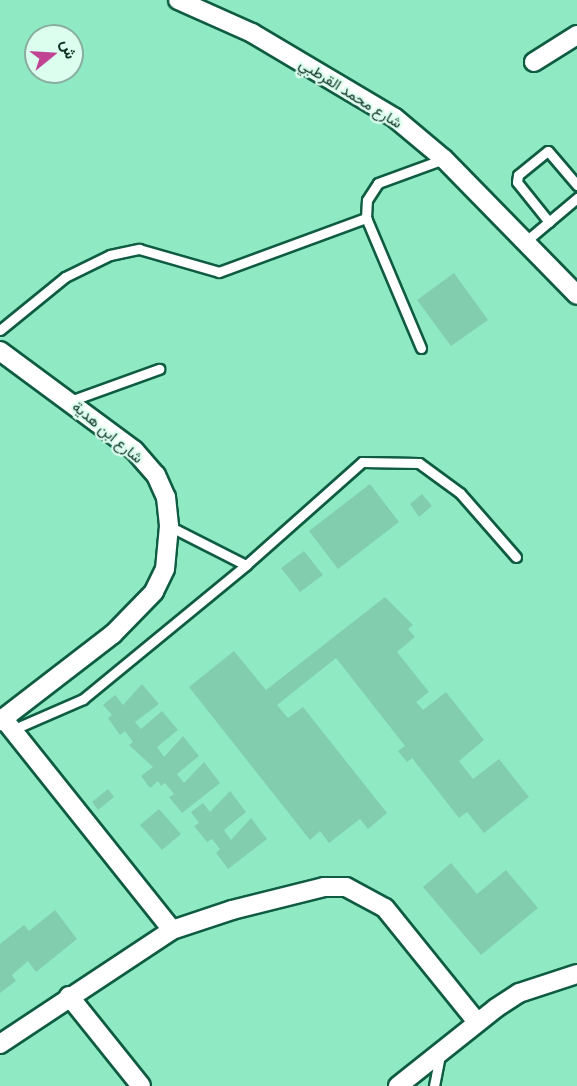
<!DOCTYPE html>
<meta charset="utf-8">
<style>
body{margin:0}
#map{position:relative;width:577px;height:1086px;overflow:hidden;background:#8feac3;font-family:"IBM Plex Serif",Vazirmatn,serif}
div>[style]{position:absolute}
.building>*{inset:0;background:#82cdad}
.roads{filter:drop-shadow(2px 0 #0f5c42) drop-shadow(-2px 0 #0f5c42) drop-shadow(0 2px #0f5c42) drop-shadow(0 -2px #0f5c42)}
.lane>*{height:9px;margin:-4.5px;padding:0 4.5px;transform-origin:4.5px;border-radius:4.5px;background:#fff}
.street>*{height:18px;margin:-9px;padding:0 9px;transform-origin:9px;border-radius:9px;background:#fff}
span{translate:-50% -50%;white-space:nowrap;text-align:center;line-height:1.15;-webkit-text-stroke:4.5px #dcfeee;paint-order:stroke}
.street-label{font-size:15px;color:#0c3325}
.north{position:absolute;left:24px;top:24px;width:60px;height:60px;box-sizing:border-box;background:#dcfeee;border:2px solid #89ad9e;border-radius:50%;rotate:72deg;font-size:16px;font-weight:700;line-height:24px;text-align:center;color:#0c3325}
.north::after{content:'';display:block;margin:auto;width:21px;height:27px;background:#c14494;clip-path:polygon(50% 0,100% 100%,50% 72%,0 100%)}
</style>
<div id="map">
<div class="building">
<i style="clip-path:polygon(454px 273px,488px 320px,451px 346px,417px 300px)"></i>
<i style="clip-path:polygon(370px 484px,399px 522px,338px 569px,309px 531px)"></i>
<i style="clip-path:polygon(422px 494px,432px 506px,419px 517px,410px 504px)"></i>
<i style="clip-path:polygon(304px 551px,323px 575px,300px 592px,281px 568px)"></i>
<i style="clip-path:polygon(385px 597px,413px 625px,408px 629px,415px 637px,397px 652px,429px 692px,416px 702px,423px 710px,446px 692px,484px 740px,459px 761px,473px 779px,499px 759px,529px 797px,484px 833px,467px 812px,459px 818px,412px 758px,407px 762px,398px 751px,405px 746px,336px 658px,277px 705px,288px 718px,303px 707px,387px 813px,368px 829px,360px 819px,329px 843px,320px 831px,310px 840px,189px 687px,234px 651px,266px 690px)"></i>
<i style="clip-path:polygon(142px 684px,159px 704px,135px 722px,141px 729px,162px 711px,178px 730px,157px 747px,164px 757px,183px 736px,199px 756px,177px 774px,184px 783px,204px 762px,220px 783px,182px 813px,169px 797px,174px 794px,165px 783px,161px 786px,158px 781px,150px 788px,141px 776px,153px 767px,129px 745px,133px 742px,125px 731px,120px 735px,108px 718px,112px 715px,103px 705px,115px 695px,123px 705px)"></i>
<i style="clip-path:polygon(108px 789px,114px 797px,98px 810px,92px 802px)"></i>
<i style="clip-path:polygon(230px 791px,246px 812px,224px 830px,231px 840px,251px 818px,267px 839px,228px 869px,216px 853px,220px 849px,212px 839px,207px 842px,194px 826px,199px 823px,191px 812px,203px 803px,210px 812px)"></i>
<i style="clip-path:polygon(159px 809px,181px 834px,162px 850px,140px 825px)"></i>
<i style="clip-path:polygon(451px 863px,477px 894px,506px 870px,538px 908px,481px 955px,423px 887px)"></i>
<i style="clip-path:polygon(55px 910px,77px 939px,36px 972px,28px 961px,12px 975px,16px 981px,0 993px,0 944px,24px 925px,29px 931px)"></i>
</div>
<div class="roads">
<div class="lane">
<i style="left:549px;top:222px;width:51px;rotate:-128.7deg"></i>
<i style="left:517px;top:182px;width:7px;rotate:-82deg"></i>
<i style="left:518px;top:175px;width:38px;rotate:-39deg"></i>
<i style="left:548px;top:151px;width:45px;rotate:49.5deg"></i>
<i style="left:526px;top:241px;width:67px;rotate:-40.1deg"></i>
<i style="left:0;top:330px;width:84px;rotate:-39.2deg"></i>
<i style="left:65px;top:277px;width:50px;rotate:-26.1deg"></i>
<i style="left:110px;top:255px;width:30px;rotate:-12deg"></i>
<i style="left:139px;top:249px;width:83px;rotate:16deg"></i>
<i style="left:219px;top:272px;width:157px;rotate:-20.2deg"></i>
<i style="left:421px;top:348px;width:141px;rotate:-112.9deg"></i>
<i style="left:366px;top:218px;width:18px;rotate:-87deg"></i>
<i style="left:367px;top:200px;width:20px;rotate:-57deg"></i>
<i style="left:378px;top:183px;width:70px;rotate:-20deg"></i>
<i style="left:70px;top:401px;width:95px;rotate:-19.8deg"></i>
<i style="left:169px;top:526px;width:86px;rotate:26.9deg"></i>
<i style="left:14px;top:729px;width:75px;rotate:-23.5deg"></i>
<i style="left:83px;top:699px;width:211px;rotate:-39.4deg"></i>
<i style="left:246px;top:565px;width:155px;rotate:-41.6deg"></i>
<i style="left:362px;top:462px;width:57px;rotate:1deg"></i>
<i style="left:419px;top:463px;width:51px;rotate:36.2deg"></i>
<i style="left:460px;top:493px;width:85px;rotate:48.8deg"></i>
<i style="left:434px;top:1086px;width:31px;rotate:-79deg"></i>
</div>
<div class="street">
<i style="left:178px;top:0;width:81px;rotate:24deg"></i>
<i style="left:252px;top:33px;width:166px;rotate:30.7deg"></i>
<i style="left:395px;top:118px;width:64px;rotate:39.9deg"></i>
<i style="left:444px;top:159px;width:190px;rotate:45.6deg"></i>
<i style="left:534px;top:62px;width:51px;rotate:-32.1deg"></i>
<i style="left:0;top:351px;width:167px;rotate:36.5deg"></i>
<i style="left:134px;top:450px;width:33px;rotate:49deg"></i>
<i style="left:156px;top:475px;width:24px;rotate:66deg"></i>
<i style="left:166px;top:497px;width:29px;rotate:84deg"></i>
<i style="left:169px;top:526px;width:43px;rotate:95.3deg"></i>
<i style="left:165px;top:569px;width:25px;rotate:116deg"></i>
<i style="left:154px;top:592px;width:59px;rotate:134.3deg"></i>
<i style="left:113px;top:634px;width:143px;rotate:142.4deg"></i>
<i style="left:3px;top:718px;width:271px;rotate:51.4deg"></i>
<i style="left:69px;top:996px;width:115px;rotate:51.3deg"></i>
<i style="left:0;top:1044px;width:206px;rotate:-33.5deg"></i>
<i style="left:172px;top:930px;width:63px;rotate:-18.4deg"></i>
<i style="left:232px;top:910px;width:95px;rotate:-14deg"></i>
<i style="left:324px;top:887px;width:22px"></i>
<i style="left:346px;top:887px;width:44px;rotate:28.3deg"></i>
<i style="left:385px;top:908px;width:146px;rotate:51.1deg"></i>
<i style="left:398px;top:1086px;width:125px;rotate:-38.5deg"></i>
<i style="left:496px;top:1008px;width:27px;rotate:-33deg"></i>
<i style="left:519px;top:993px;width:61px;rotate:-18.1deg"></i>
</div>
</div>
<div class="street-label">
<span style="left:351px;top:93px;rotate:32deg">شارع محمد القرطبي</span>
<span style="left:108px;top:432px;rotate:40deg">شارع ابن هدية</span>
</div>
<div class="north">ش</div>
</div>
